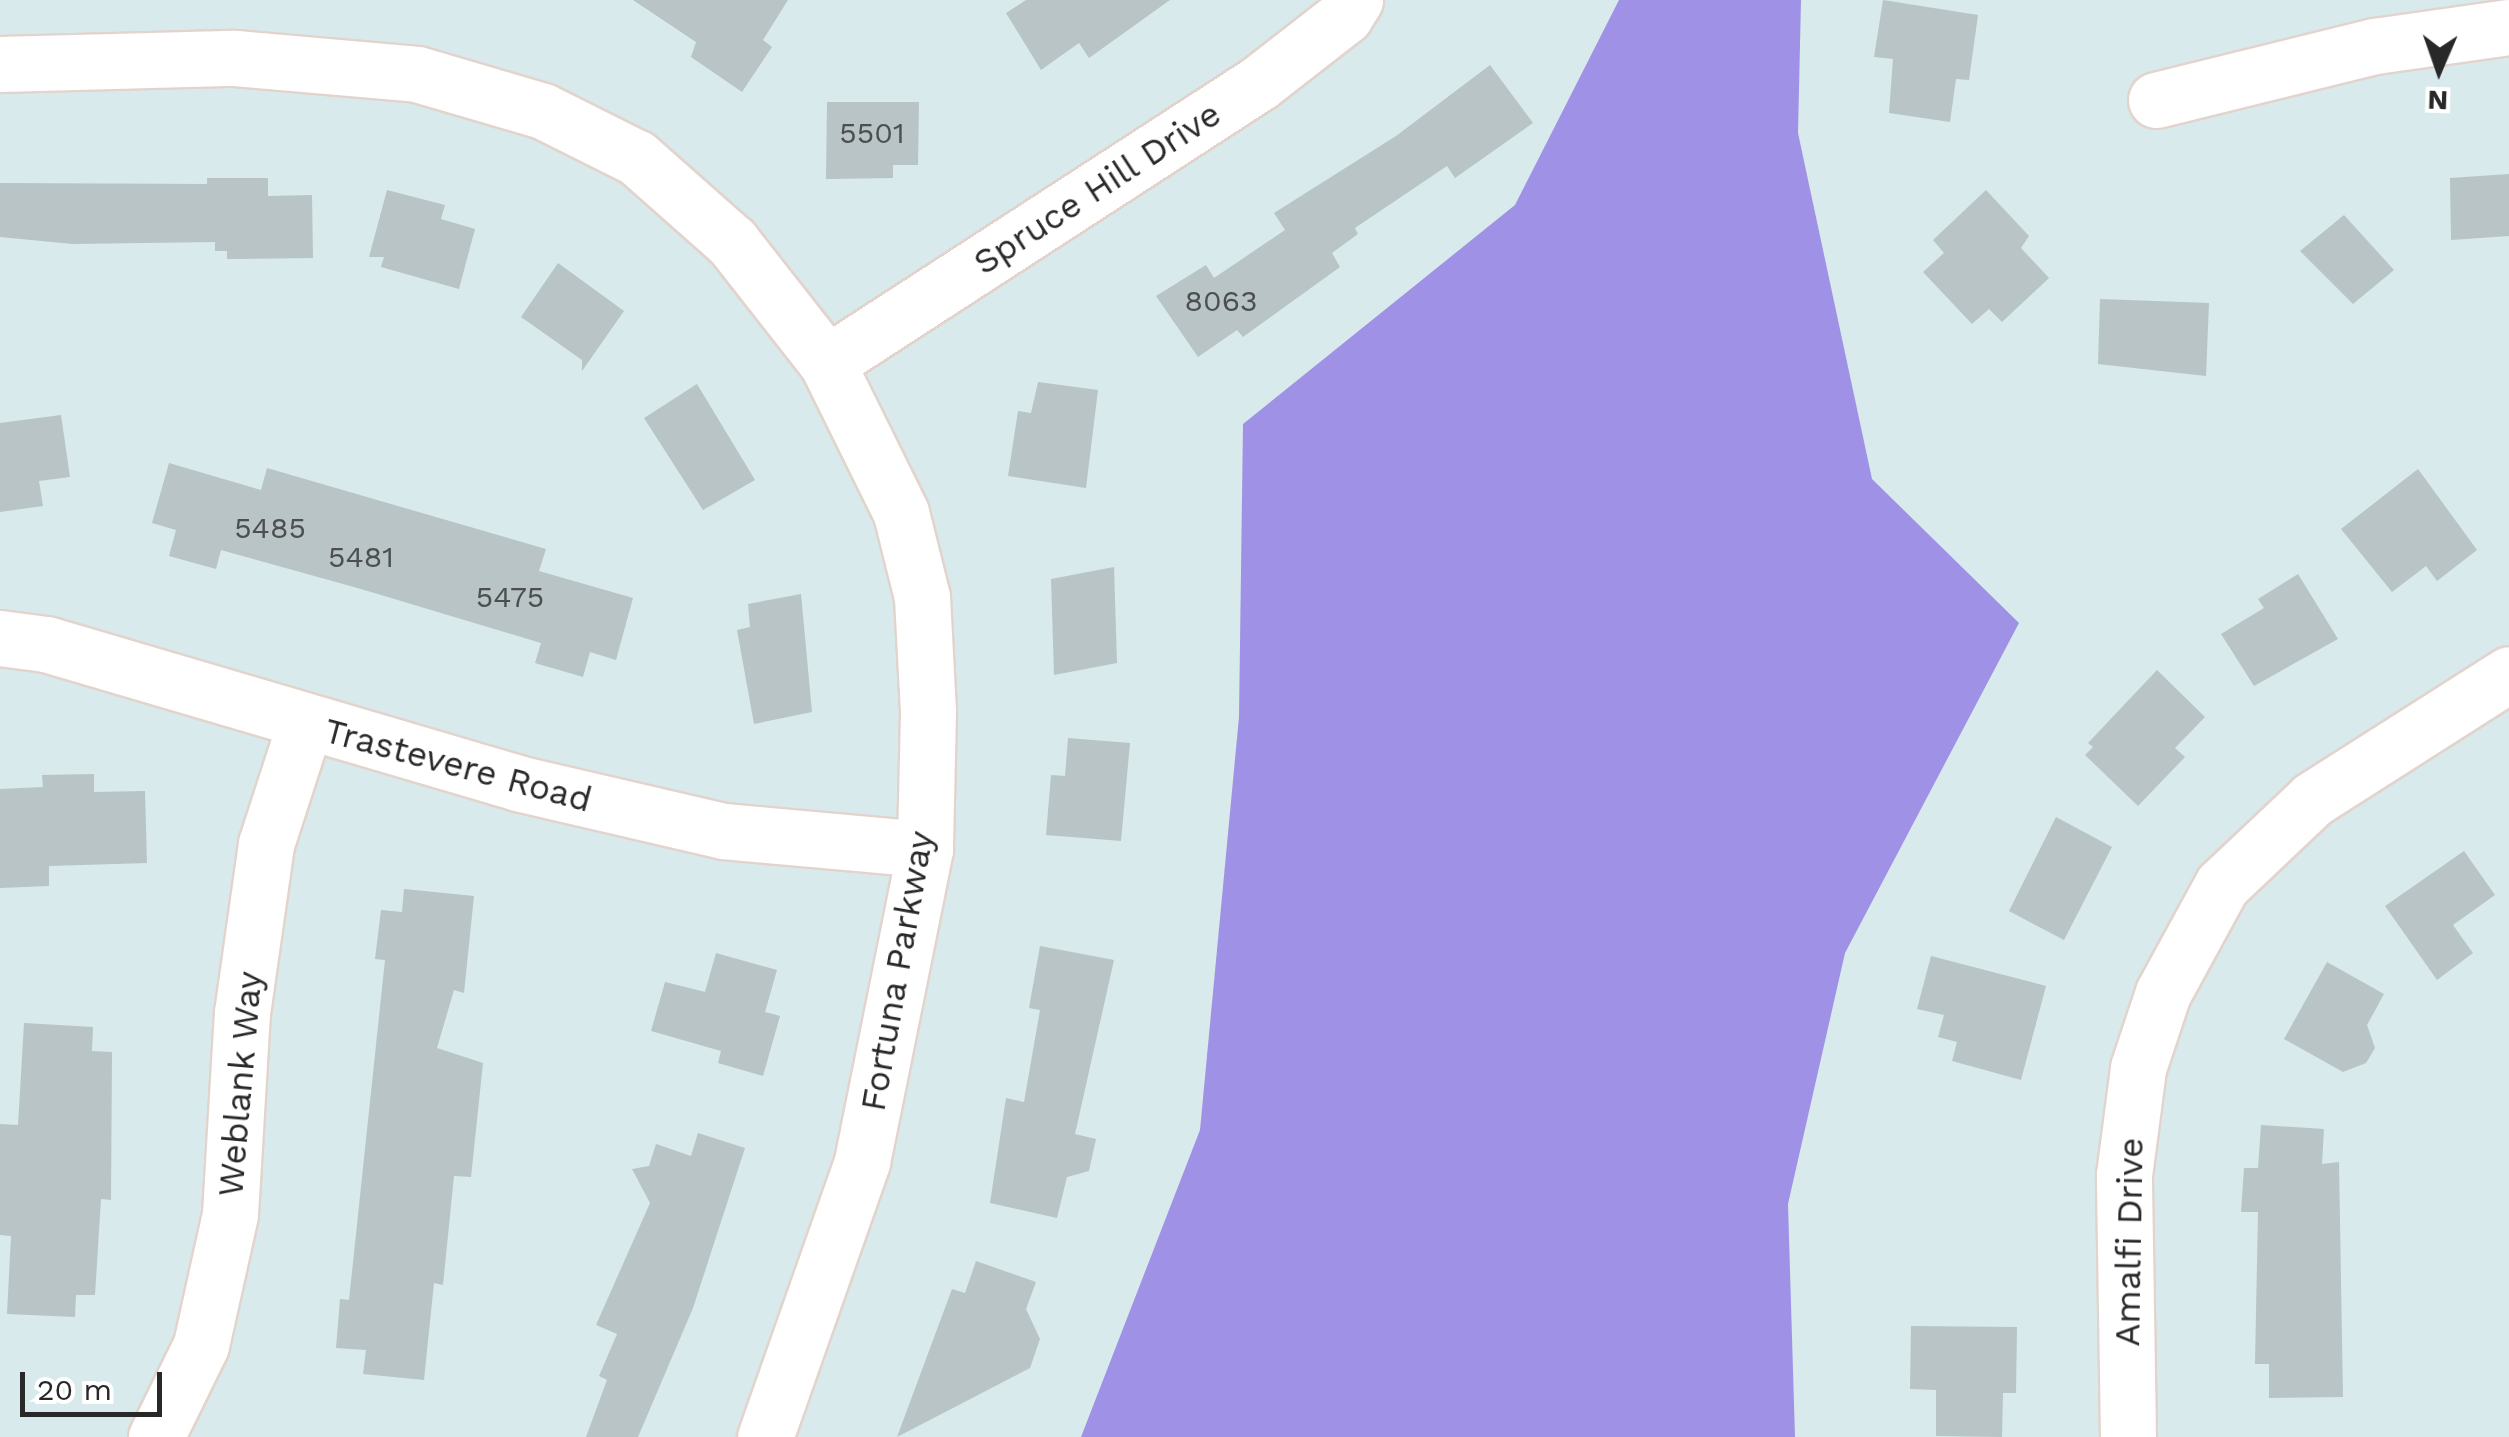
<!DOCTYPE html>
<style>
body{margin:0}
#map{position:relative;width:2509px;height:1437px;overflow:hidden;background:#d8eaeb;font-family:"Work Sans",sans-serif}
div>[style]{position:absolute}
.green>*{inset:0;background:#9f91e5}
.building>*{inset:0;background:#b8c4c6}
.roads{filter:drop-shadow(2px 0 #e2d4cd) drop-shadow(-2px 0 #e2d4cd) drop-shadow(0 2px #e2d4cd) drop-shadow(0 -2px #e2d4cd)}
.minor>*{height:55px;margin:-27.5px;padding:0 27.5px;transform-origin:27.5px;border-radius:27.5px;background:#fff}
span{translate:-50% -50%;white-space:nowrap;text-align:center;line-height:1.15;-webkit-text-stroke:9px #fff;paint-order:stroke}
.number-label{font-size:30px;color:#4c4f50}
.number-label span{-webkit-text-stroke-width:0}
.street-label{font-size:35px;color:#282828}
.north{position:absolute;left:2389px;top:20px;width:100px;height:100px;-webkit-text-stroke:8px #fff;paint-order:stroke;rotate:182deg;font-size:28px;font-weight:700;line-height:40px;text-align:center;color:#282828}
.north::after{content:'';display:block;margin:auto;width:35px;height:45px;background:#282828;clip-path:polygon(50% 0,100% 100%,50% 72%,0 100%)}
.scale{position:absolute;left:20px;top:1372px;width:142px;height:45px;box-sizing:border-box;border:5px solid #282828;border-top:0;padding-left:12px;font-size:30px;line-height:35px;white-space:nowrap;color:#282828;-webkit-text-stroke:8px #fff;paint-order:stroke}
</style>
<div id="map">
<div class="green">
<i style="clip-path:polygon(1619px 0,1801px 0,1798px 133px,1872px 479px,2019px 623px,1845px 953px,1788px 1204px,1795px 1437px,1081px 1437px,1200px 1130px,1239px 717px,1243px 424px,1515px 205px)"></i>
</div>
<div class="building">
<i style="clip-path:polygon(633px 0,788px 0,763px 40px,772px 47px,742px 92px,691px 57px,696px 42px)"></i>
<i style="clip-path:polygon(1026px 0,1170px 0,1089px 58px,1079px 43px,1041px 70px,1006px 13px)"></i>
<i style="clip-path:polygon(1883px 0,1978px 15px,1969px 80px,1956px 79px,1950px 122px,1889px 113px,1893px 59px,1874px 57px)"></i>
<i style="clip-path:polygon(1490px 65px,1533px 123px,1455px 178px,1447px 166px,1355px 228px,1358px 234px,1332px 253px,1340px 267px,1243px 337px,1237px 330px,1198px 357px,1156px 296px,1206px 265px,1214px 278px,1285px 230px,1274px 213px,1396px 136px)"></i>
<i style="clip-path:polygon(827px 102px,919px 102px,918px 165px,893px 165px,893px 178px,826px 179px)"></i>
<i style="clip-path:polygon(2509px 174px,2509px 236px,2451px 240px,2450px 178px)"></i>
<i style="clip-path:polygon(207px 178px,268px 178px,268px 196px,312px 195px,313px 258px,227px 259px,227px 251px,215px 251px,215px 242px,72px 244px,0 237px,0 183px,207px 184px)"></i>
<i style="clip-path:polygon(387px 190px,445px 205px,441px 219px,475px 229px,459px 289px,381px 267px,384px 257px,369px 257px)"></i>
<i style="clip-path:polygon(1986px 190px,2029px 236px,2021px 248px,2049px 278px,2002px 322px,1989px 309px,1972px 324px,1923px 272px,1944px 253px,1933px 240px)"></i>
<i style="clip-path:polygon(2344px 215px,2394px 270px,2353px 304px,2300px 251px)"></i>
<i style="clip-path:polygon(558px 263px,624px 311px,582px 371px,582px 360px,521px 317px)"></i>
<i style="clip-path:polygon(2100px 299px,2209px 303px,2206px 376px,2098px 364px)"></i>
<i style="clip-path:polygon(1038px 382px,1098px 390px,1086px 488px,1008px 476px,1018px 411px,1031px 413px)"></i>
<i style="clip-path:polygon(697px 384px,755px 480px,703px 510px,644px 418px)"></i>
<i style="clip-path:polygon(61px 415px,70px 477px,39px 481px,43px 506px,0 512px,0 423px)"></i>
<i style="clip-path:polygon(169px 463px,261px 490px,267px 468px,546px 549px,539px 571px,633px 598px,616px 660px,590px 652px,583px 677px,535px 663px,541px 643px,361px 589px,221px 550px,216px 569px,169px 556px,176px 530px,152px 523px)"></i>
<i style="clip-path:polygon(2418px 469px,2477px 550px,2437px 581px,2426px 566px,2392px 592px,2341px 529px)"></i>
<i style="clip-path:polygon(1114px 567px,1117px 663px,1054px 675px,1051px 579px)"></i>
<i style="clip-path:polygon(2298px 574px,2338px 639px,2254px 686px,2221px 634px,2264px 608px,2258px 599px)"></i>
<i style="clip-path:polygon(801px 594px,812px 712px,754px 724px,737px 630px,750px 627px,748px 604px)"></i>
<i style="clip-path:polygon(2157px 670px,2205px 717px,2175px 748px,2185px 757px,2138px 806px,2085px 755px,2093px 747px,2088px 743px)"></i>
<i style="clip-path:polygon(1068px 738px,1130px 743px,1121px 841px,1046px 835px,1051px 775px,1065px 776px)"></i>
<i style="clip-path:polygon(94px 774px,94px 792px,145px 791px,147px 863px,49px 866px,49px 886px,0 888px,0 789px,43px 787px,42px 775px)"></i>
<i style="clip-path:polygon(2056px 817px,2112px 847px,2064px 940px,2009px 911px)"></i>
<i style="clip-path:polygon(2464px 851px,2495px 895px,2453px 925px,2473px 953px,2437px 980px,2385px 906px)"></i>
<i style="clip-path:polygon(404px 889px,474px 896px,464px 993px,454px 990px,437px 1048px,483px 1063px,471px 1177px,454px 1176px,443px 1285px,434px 1283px,424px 1380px,363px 1374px,366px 1350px,336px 1348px,340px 1299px,349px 1300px,385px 960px,375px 959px,381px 910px,402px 912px)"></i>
<i style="clip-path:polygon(1040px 946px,1114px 960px,1075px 1134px,1096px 1139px,1089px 1171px,1067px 1177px,1057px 1218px,990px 1203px,1006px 1098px,1024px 1102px,1040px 1010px,1029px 1008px)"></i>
<i style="clip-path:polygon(716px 953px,777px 970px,765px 1012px,780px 1016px,763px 1076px,718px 1063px,721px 1051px,651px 1031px,665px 982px,705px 992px)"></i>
<i style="clip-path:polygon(1931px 956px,2046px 986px,2021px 1080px,1952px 1061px,1957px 1042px,1938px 1037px,1944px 1015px,1917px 1009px)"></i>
<i style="clip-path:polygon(2327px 962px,2384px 994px,2367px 1025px,2375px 1048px,2366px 1063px,2343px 1072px,2284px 1039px)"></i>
<i style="clip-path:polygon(24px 1023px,93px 1027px,92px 1051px,112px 1052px,111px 1200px,101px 1199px,95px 1295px,76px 1295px,75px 1317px,7px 1314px,11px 1236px,0 1235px,0 1124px,18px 1125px)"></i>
<i style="clip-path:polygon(2261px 1125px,2324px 1129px,2322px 1164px,2339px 1162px,2343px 1397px,2269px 1398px,2269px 1364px,2255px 1364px,2258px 1212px,2241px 1212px,2244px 1168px,2258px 1168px)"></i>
<i style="clip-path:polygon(698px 1133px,745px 1148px,693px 1308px,638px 1437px,586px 1437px,607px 1380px,599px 1376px,617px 1334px,596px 1325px,650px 1203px,632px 1169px,649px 1166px,656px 1144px,691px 1156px)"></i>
<i style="clip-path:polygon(976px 1261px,1036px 1282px,1026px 1309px,1040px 1339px,1030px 1368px,897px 1437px,952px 1289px,965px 1293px)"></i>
<i style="clip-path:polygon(1911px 1326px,2017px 1327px,2016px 1393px,2003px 1393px,2002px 1437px,1936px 1436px,1936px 1390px,1910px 1389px)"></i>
</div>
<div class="roads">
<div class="minor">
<i style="left:0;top:64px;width:235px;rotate:-1.5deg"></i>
<i style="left:235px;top:58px;width:183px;rotate:5deg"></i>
<i style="left:417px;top:74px;width:131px;rotate:16.4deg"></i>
<i style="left:543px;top:111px;width:105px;rotate:26.6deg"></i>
<i style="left:637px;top:158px;width:127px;rotate:41.5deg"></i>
<i style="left:732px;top:242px;width:154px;rotate:51.9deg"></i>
<i style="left:827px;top:363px;width:167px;rotate:63.7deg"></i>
<i style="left:901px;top:513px;width:87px;rotate:76deg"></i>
<i style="left:922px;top:597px;width:115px;rotate:87deg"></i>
<i style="left:928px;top:712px;width:137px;rotate:91.3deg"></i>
<i style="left:925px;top:849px;width:319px;rotate:101.4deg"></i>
<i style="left:862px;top:1162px;width:292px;rotate:109.4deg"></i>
<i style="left:2156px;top:100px;width:226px;rotate:-13.9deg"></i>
<i style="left:2375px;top:46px;width:135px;rotate:-8.1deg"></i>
<i style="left:827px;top:363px;width:515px;rotate:-32.95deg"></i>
<i style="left:1259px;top:83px;width:109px;rotate:-37.9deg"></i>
<i style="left:1345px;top:16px;width:19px;rotate:-58deg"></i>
<i style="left:0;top:638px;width:46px;rotate:7.4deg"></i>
<i style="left:46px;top:644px;width:491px;rotate:16.4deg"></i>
<i style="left:517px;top:783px;width:212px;rotate:13.1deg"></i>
<i style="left:723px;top:831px;width:203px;rotate:5.1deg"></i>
<i style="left:156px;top:1437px;width:102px;rotate:-63.9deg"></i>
<i style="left:201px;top:1345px;width:134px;rotate:-77.5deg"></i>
<i style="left:230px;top:1214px;width:201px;rotate:-86.6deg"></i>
<i style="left:242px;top:1013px;width:171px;rotate:-81.9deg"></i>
<i style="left:266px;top:844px;width:126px;rotate:-72deg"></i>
<i style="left:2128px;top:1437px;width:262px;rotate:-90.9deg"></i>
<i style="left:2124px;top:1175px;width:108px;rotate:-82.5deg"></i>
<i style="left:2138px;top:1068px;width:79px;rotate:-71.6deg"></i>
<i style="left:2163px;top:993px;width:123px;rotate:-61.4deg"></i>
<i style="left:2222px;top:885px;width:125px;rotate:-43.4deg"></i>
<i style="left:2313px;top:799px;width:232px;rotate:-32.5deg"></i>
</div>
</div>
<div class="number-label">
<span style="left:872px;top:133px">5501</span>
<span style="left:1221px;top:301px">8063</span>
<span style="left:270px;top:528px">5485</span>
<span style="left:361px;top:557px">5481</span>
<span style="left:510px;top:597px">5475</span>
</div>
<div class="street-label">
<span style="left:1097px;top:188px;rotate:-33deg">Spruce Hill Drive</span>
<span style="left:458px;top:765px;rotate:15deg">Trastevere Road</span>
<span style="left:897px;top:971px;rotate:-80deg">Fortuna Parkway</span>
<span style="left:240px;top:1084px;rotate:-85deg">Weblank Way</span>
<span style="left:2129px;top:1242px;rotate:-89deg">Amalfi Drive</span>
</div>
<div class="north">N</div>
<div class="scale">20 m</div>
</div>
